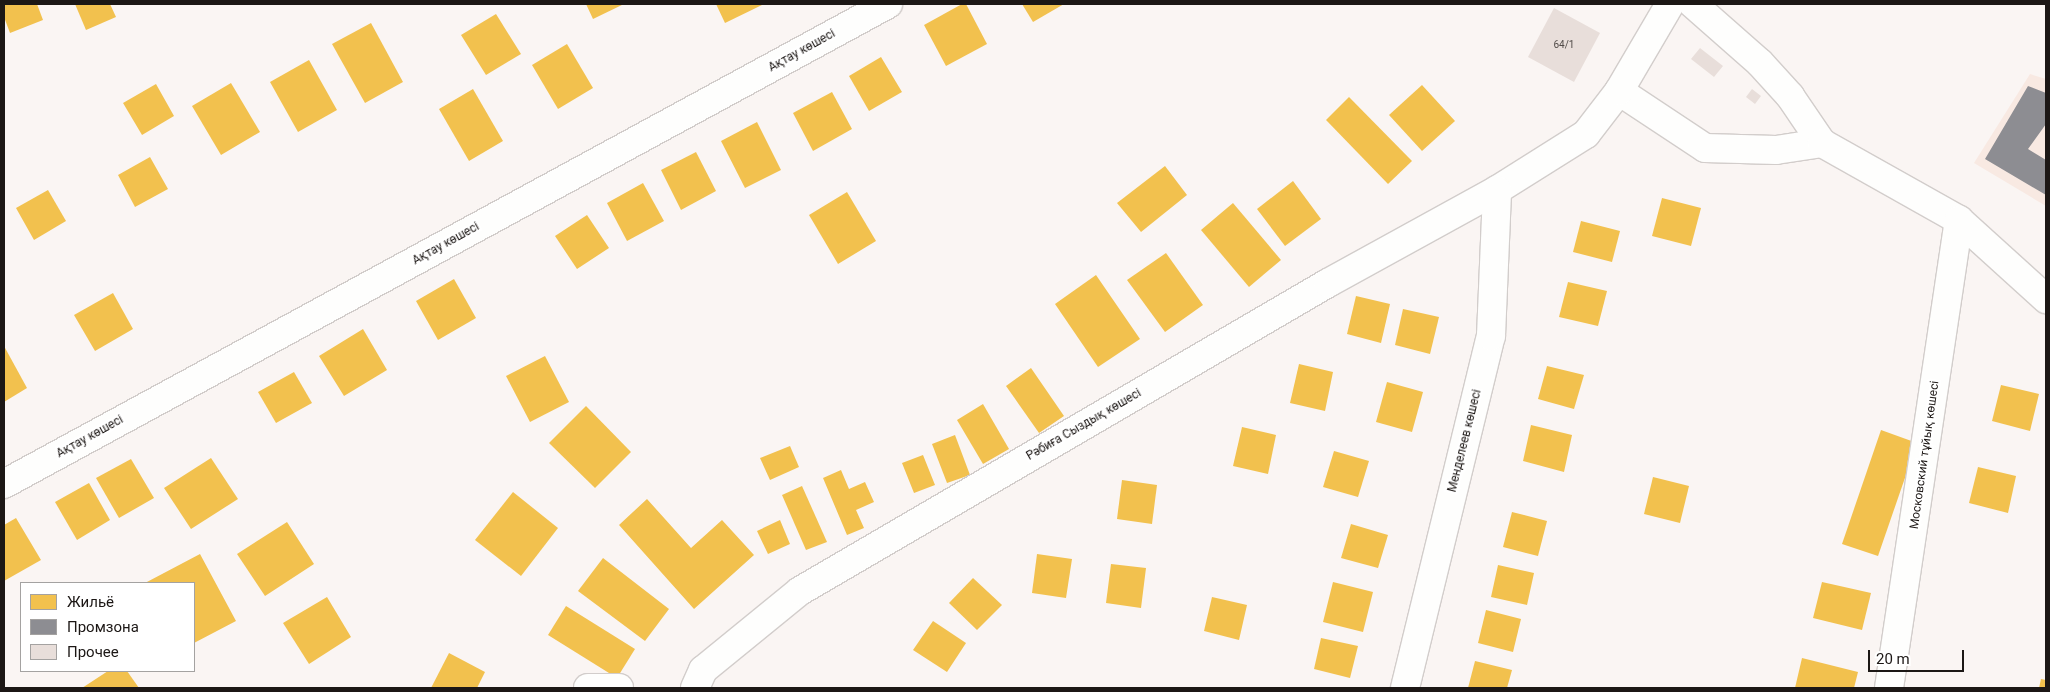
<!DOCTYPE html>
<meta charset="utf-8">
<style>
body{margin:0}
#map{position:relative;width:2050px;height:692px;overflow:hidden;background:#faf5f3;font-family:Roboto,sans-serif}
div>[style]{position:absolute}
.built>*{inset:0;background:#f8e9e2}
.homes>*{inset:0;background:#f2c14e}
.industry>*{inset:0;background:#8d8d92}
.building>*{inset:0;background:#e8deda}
.roads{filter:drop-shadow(1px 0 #d2cdcb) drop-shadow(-1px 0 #d2cdcb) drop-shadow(0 1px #d2cdcb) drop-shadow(0 -1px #d2cdcb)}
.minor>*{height:28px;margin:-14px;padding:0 14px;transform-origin:14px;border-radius:14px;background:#fefefd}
span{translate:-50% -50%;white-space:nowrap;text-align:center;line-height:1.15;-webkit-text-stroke:5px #fff;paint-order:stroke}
.number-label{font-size:10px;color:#514b48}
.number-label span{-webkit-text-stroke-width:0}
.street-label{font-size:12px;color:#1c1715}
.frame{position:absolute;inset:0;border:5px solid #1c1715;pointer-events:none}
.legend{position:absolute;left:20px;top:582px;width:175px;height:90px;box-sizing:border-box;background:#fff;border:1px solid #a4a2a1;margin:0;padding:6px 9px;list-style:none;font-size:15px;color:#1c1715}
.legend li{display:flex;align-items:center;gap:10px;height:25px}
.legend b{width:25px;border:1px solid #a4a2a1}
.scale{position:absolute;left:1868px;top:650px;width:96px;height:22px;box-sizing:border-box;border:2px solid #1c1715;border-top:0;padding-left:6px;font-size:15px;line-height:18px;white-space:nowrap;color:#1c1715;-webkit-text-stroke:4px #fff;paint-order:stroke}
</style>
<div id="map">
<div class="built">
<i style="clip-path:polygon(2030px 74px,2046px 79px,2046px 206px,1974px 163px)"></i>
</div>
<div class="homes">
<i style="clip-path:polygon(4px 4px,37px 4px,43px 20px,10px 33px,4px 17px)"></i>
<i style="clip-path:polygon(75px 4px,110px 4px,116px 17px,86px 30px)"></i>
<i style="clip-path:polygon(586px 4px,624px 4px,593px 19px)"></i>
<i style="clip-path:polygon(716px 4px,761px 4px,762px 5px,725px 23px)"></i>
<i style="clip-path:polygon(962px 4px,966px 4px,987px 44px,946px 66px,924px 25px)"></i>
<i style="clip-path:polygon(1022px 4px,1064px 4px,1033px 22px)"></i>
<i style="clip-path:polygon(496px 14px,521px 54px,486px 75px,461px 35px)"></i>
<i style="clip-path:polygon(371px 23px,403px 82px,365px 103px,332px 44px)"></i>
<i style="clip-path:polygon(567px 44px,593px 88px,558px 109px,532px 65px)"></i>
<i style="clip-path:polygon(881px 57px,902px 92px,869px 111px,849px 76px)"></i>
<i style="clip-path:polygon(309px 60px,337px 110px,298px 132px,270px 82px)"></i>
<i style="clip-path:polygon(231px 83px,260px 132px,221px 155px,192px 106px)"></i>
<i style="clip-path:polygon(156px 84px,174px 116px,142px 135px,123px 103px)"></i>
<i style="clip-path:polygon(1422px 85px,1455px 121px,1422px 151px,1389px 115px)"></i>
<i style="clip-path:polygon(473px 89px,503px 141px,469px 161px,439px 109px)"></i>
<i style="clip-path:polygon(832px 92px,852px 129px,813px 151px,793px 113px)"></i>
<i style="clip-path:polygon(1349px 97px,1412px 161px,1388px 184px,1326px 120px)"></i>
<i style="clip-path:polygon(757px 122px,781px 170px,745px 188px,721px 141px)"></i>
<i style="clip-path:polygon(696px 152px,716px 191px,681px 210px,661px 170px)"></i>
<i style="clip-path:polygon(150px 157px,168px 189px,135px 207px,118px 175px)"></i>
<i style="clip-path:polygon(1165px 166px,1187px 195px,1141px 232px,1117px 203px)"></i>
<i style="clip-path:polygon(1293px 181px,1321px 219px,1285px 246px,1257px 209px)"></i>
<i style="clip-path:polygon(643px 183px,664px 221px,627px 241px,607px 203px)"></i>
<i style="clip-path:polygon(48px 190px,66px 221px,34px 240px,16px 208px)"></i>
<i style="clip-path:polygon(847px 192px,876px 241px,838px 264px,809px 215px)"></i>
<i style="clip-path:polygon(1662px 198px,1701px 208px,1691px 246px,1652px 236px)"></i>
<i style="clip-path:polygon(1233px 203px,1281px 260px,1249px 287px,1201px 230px)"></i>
<i style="clip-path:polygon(587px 215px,609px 248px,577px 269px,555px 236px)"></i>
<i style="clip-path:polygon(1581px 221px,1620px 231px,1612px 262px,1573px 252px)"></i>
<i style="clip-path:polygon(1166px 253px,1203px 305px,1165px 332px,1127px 280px)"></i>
<i style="clip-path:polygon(1096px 275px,1140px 339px,1098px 367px,1055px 304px)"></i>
<i style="clip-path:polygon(454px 279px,476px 318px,438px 340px,416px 301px)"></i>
<i style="clip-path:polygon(1568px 282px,1607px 291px,1598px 326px,1559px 317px)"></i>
<i style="clip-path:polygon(113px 293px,133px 329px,95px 351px,74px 315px)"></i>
<i style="clip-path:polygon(1356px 296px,1390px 304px,1381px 343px,1347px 334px)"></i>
<i style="clip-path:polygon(1403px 309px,1439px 317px,1430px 354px,1395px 345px)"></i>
<i style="clip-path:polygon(363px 329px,387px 370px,344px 396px,319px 356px)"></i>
<i style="clip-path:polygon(4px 346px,27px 388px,4px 402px)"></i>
<i style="clip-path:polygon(545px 356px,569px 402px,530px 422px,506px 376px)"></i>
<i style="clip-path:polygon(1299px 364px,1333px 372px,1325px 411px,1290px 403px)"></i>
<i style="clip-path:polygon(1547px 366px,1584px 375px,1574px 409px,1538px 399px)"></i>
<i style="clip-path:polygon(1031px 368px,1064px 416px,1039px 433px,1006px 386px)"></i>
<i style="clip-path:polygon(294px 372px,312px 403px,276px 423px,258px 392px)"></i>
<i style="clip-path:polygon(1387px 382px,1423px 392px,1412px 432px,1376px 422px)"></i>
<i style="clip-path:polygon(2001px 385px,2039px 394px,2030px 431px,1992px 421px)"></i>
<i style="clip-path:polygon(983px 404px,1009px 449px,983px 464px,957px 420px)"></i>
<i style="clip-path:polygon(586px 406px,631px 452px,595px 488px,549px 443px)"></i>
<i style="clip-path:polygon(1531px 425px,1572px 435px,1564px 472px,1523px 461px)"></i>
<i style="clip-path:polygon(1242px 427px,1276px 435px,1268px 474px,1233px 466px)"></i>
<i style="clip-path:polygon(1881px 430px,1917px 443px,1878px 556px,1842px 544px)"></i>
<i style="clip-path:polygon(955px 435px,970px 475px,947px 483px,932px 444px)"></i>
<i style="clip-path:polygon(790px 446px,799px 467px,770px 480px,760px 458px)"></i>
<i style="clip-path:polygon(1334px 451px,1369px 461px,1358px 497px,1323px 487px)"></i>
<i style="clip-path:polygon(923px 455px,935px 485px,914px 493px,902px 463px)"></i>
<i style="clip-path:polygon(211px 458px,238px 499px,191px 529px,164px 488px)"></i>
<i style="clip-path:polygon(131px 459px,154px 498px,119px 518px,96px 478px)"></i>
<i style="clip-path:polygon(1978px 467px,2016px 476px,2008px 513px,1969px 503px)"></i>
<i style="clip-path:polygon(841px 470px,849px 489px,865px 482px,874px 502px,856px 510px,864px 528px,847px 535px,823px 478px)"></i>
<i style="clip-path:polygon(1653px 477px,1689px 486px,1680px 523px,1644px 514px)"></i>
<i style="clip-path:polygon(1122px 480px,1157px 485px,1152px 524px,1117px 519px)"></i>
<i style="clip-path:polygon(89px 483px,110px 520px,77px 540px,55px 502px)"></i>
<i style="clip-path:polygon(802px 486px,827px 542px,806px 550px,782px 495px)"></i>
<i style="clip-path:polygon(513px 492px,558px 528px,521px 576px,475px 540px)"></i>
<i style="clip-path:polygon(647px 499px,691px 548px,722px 520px,754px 555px,694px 609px,619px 525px)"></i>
<i style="clip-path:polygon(1512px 512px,1547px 521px,1538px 556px,1503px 547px)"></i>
<i style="clip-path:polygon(16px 518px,41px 560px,4px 581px,4px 525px)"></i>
<i style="clip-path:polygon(780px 520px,790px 544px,768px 554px,757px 531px)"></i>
<i style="clip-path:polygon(287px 522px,314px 564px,265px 596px,237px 554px)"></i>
<i style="clip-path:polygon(1351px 524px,1388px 535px,1378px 568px,1341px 558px)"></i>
<i style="clip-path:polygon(200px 554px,236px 621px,194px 643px,194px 583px,145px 583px)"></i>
<i style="clip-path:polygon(1037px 554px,1072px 559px,1066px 598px,1032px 593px)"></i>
<i style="clip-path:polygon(603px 558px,669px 609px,645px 641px,578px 591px)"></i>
<i style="clip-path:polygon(1111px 564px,1146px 568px,1141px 608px,1106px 603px)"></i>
<i style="clip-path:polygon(1498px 565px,1534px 573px,1527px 605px,1491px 597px)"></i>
<i style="clip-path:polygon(973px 578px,1002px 605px,977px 630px,949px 603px)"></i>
<i style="clip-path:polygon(1333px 582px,1373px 592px,1363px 632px,1323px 622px)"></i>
<i style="clip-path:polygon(1822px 582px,1871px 593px,1862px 630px,1813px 618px)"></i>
<i style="clip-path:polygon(327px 597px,351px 637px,309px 664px,283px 623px)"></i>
<i style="clip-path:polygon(1212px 597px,1247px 605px,1239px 640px,1204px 631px)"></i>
<i style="clip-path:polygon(566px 606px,635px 649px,617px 678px,548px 635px)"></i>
<i style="clip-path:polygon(1486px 610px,1521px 619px,1513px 652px,1478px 643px)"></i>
<i style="clip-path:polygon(933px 621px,966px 643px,947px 672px,913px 650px)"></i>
<i style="clip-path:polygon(1321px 638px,1358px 646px,1350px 678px,1314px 669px)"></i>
<i style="clip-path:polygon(449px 653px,485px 672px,477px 688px,431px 688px)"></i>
<i style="clip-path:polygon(1802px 658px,1858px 672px,1854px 688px,1795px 688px)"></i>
<i style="clip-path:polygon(1475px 661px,1512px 670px,1507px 688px,1468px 688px)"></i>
<i style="clip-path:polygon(108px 671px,127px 671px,139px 688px,82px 688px)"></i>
<i style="clip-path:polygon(2041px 679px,2046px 680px,2046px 688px,2039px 688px)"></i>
</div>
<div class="industry">
<i style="clip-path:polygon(2028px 86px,2046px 93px,2046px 124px,2028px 149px,2046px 160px,2046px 195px,1985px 159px)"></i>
</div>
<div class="building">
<i style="clip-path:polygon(1554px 8px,1600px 33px,1574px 82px,1528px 57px)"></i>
<i style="clip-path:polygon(1700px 48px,1723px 66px,1714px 77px,1691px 59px)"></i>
<i style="clip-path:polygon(1752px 89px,1761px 96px,1755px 104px,1746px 97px)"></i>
</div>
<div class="roads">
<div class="minor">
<i style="left:1693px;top:4px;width:89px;rotate:41.4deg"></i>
<i style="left:1760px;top:63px;width:45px;rotate:47.7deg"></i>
<i style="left:1790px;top:96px;width:57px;rotate:55.8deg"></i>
<i style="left:1619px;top:91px;width:103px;rotate:33.5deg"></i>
<i style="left:1705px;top:148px;width:71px;rotate:1.6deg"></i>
<i style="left:1776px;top:150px;width:47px;rotate:-8.7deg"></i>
<i style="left:1822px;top:143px;width:157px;rotate:29.3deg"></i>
<i style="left:1959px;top:220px;width:118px;rotate:42.2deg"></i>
<i style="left:4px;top:484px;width:1006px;rotate:-28.5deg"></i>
<i style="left:588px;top:688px;width:31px"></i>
<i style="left:695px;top:688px;width:20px;rotate:-66deg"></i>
<i style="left:703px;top:670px;width:125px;rotate:-39.2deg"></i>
<i style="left:800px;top:591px;width:611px;rotate:-30.26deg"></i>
<i style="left:1328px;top:283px;width:193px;rotate:-28.8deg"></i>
<i style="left:1497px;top:190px;width:105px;rotate:-32.2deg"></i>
<i style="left:1586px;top:134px;width:54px;rotate:-52.5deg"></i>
<i style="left:1619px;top:91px;width:101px;rotate:-59.6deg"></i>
<i style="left:1405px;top:688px;width:362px;rotate:-76.3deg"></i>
<i style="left:1491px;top:336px;width:146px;rotate:-87.6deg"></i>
<i style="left:1889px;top:688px;width:473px;rotate:-81.5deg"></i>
</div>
</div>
<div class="number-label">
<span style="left:1564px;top:45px">64/1</span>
</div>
<div class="street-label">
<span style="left:802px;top:51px;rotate:-29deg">Ақтау көшесі</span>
<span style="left:446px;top:244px;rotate:-29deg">Ақтау көшесі</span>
<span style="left:1084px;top:425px;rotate:-30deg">Рәбиға Сыздық көшесі</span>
<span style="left:90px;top:437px;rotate:-29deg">Ақтау көшесі</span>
<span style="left:1465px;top:441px;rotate:-76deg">Менделеев көшесі</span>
<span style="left:1925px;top:455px;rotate:-82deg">Московский тұйық көшесі</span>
</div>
<div class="frame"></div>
<ul class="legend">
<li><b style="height:14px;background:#f2c14e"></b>Жильё</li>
<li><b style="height:14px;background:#8d8d92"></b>Промзона</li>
<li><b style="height:14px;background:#e8deda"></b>Прочее</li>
</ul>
<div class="scale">20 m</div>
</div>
